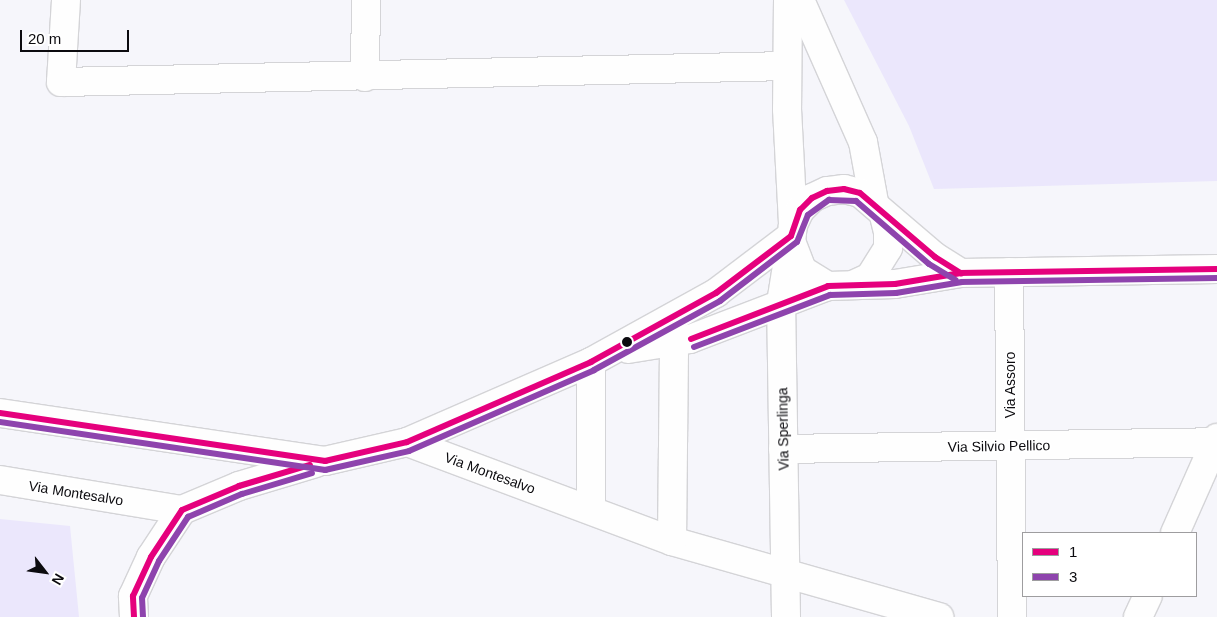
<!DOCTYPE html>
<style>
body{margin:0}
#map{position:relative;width:1217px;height:617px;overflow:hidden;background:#f6f6fb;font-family:Helvetica,sans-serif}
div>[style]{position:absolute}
.green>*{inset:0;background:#ebe7fc}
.roads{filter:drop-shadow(1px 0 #d4d4d7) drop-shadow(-1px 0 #d4d4d7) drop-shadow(0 1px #d4d4d7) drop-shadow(0 -1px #d4d4d7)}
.street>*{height:28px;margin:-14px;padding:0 14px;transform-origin:14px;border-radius:14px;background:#fefefe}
.secondary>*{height:28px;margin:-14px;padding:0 14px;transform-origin:14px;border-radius:14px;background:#fefefe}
.bus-1>*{height:6px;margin:-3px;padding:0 3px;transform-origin:3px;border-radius:3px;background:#e5007d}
.bus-2>*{height:6px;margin:-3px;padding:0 3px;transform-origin:3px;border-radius:3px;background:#8e44ad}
.dots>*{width:14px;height:14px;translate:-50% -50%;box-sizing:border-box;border:2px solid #fff;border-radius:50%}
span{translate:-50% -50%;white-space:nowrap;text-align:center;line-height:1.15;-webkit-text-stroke:4px #fff;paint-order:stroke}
.street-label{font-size:14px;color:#0c0b0f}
.legend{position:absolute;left:1022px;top:532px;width:175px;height:65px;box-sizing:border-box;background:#fff;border:1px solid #9e9d9f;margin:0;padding:6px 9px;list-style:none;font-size:15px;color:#0c0b0f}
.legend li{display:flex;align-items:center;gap:10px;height:25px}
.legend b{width:25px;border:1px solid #9e9d9f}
.north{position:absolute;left:20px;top:547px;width:50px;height:50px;-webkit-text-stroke:4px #fff;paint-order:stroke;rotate:120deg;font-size:14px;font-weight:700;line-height:20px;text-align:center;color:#0c0b0f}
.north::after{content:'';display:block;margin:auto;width:18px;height:22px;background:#0c0b0f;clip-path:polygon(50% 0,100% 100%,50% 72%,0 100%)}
.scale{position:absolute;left:20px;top:30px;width:109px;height:22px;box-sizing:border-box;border:2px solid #0c0b0f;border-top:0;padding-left:6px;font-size:15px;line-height:18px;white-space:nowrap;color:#0c0b0f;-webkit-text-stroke:4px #fff;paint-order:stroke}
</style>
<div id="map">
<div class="green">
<i style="clip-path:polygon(844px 0,1217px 0,1217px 181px,934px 189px,909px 126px)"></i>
<i style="clip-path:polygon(0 519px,70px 526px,79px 617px,0 617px)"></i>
</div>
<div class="roads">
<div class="street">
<i style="left:66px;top:0;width:82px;rotate:93.5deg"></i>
<i style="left:61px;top:82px;width:726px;rotate:-1.26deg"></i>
<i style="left:365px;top:77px;width:77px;rotate:-89.3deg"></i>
<i style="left:1009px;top:272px;width:345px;rotate:89.5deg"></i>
<i style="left:628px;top:349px;width:63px;rotate:-9.2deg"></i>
<i style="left:690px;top:339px;width:148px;rotate:-21deg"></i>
<i style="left:591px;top:362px;width:148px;rotate:90deg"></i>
<i style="left:0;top:413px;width:329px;rotate:8.4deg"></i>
<i style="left:325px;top:461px;width:84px;rotate:-13deg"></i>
<i style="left:407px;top:442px;width:201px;rotate:-23.5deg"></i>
<i style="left:591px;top:362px;width:143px;rotate:-28.9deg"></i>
<i style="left:716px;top:293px;width:94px;rotate:-37.2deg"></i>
<i style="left:407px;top:442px;width:283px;rotate:20.5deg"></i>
<i style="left:672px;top:541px;width:278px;rotate:15.9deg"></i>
<i style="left:783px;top:449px;width:434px;rotate:-0.9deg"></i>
<i style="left:0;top:480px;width:184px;rotate:9.4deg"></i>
<i style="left:182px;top:510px;width:62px;rotate:-22.8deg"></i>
<i style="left:239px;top:486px;width:80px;rotate:-16.6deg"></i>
<i style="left:1175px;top:533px;width:104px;rotate:-66.1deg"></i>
<i style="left:672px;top:541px;width:199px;rotate:-89.4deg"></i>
<i style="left:134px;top:617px;width:21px;rotate:-93deg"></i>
<i style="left:133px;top:596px;width:43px;rotate:-65.2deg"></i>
<i style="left:151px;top:557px;width:56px;rotate:-56.6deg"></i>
<i style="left:786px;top:617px;width:314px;rotate:-90.9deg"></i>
<i style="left:781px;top:303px;width:63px;rotate:-80.8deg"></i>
<i style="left:1138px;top:617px;width:23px;rotate:-65deg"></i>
</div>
<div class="secondary">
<i style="left:788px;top:0;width:109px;rotate:90.5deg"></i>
<i style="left:787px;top:109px;width:116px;rotate:87deg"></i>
<i style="left:800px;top:0;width:155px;rotate:66.1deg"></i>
<i style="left:863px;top:142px;width:61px;rotate:79.6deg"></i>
<i style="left:961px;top:273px;width:31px;rotate:-148deg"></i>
<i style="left:935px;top:257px;width:99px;rotate:-139.5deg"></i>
<i style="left:860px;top:193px;width:16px;rotate:-166deg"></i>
<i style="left:844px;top:189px;width:17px;rotate:173deg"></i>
<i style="left:827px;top:191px;width:17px;rotate:155deg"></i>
<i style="left:812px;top:198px;width:17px;rotate:135deg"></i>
<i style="left:800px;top:210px;width:17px;rotate:115deg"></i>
<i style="left:793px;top:225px;width:16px;rotate:97deg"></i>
<i style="left:791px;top:241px;width:31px;rotate:69deg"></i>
<i style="left:802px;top:270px;width:31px;rotate:32deg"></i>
<i style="left:828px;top:286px;width:67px;rotate:-1.7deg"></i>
<i style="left:895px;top:284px;width:67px;rotate:-9.5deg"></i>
<i style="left:961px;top:273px;width:256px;rotate:-0.9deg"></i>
<i style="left:855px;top:284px;width:17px;rotate:-25deg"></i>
<i style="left:870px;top:277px;width:34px;rotate:-58deg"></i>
<i style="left:888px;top:248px;width:16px;rotate:-90deg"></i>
<i style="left:888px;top:232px;width:16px;rotate:-104deg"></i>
</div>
</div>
<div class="bus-1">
<i style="left:691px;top:339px;width:147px;rotate:-21.1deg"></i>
<i style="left:828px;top:286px;width:67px;rotate:-1.7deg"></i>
<i style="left:895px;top:284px;width:67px;rotate:-9.5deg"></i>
<i style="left:961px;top:273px;width:256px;rotate:-0.9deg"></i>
<i style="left:0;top:413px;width:329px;rotate:8.4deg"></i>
<i style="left:325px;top:461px;width:84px;rotate:-13deg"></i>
<i style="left:407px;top:442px;width:201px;rotate:-23.5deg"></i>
<i style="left:591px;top:362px;width:143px;rotate:-28.9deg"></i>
<i style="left:716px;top:293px;width:94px;rotate:-37.2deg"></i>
<i style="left:791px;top:236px;width:28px;rotate:-71deg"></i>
<i style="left:800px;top:210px;width:17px;rotate:-45deg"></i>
<i style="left:812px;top:198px;width:17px;rotate:-25deg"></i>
<i style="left:827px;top:191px;width:17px;rotate:-7deg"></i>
<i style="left:844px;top:189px;width:16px;rotate:14deg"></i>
<i style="left:860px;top:193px;width:99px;rotate:40.5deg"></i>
<i style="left:935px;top:257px;width:31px;rotate:32deg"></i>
<i style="left:134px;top:617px;width:21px;rotate:-93deg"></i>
<i style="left:133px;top:596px;width:43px;rotate:-65.2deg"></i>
<i style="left:151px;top:557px;width:56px;rotate:-56.6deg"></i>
<i style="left:182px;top:510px;width:62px;rotate:-22.8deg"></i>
<i style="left:239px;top:486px;width:74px;rotate:-16.5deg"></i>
</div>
<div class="bus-2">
<i style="left:694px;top:347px;width:146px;rotate:-20.9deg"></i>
<i style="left:830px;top:295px;width:66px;rotate:-1.7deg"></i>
<i style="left:896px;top:293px;width:67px;rotate:-9.5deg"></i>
<i style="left:962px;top:282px;width:255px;rotate:-0.9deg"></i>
<i style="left:0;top:422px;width:329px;rotate:8.4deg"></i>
<i style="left:325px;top:470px;width:86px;rotate:-12.7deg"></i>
<i style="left:409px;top:451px;width:202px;rotate:-23.6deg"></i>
<i style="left:594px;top:370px;width:144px;rotate:-28.7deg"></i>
<i style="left:720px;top:301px;width:97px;rotate:-37.5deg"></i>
<i style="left:797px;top:242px;width:29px;rotate:-68deg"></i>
<i style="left:808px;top:215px;width:26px;rotate:-36deg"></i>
<i style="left:829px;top:200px;width:27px;rotate:2deg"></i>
<i style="left:856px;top:201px;width:96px;rotate:40.8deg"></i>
<i style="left:929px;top:264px;width:31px;rotate:31deg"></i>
<i style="left:143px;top:617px;width:19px;rotate:-93deg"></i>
<i style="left:142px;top:598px;width:41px;rotate:-65.3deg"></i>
<i style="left:159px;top:561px;width:53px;rotate:-56.6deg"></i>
<i style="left:188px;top:517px;width:59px;rotate:-23.1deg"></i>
<i style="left:242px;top:494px;width:73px;rotate:-16.7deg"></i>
</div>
<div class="dots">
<i style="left:627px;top:342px;background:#0c0b0f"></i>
</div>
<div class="street-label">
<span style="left:1010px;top:385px;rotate:-90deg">Via Assoro</span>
<span style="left:783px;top:429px;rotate:-91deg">Via Sperlinga</span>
<span style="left:999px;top:446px;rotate:-1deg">Via Silvio Pellico</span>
<span style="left:490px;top:473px;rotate:20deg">Via Montesalvo</span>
<span style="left:76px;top:493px;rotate:9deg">Via Montesalvo</span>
</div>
<ul class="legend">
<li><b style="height:6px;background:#e5007d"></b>1</li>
<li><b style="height:6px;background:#8e44ad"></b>3</li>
</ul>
<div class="north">N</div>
<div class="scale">20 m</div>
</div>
